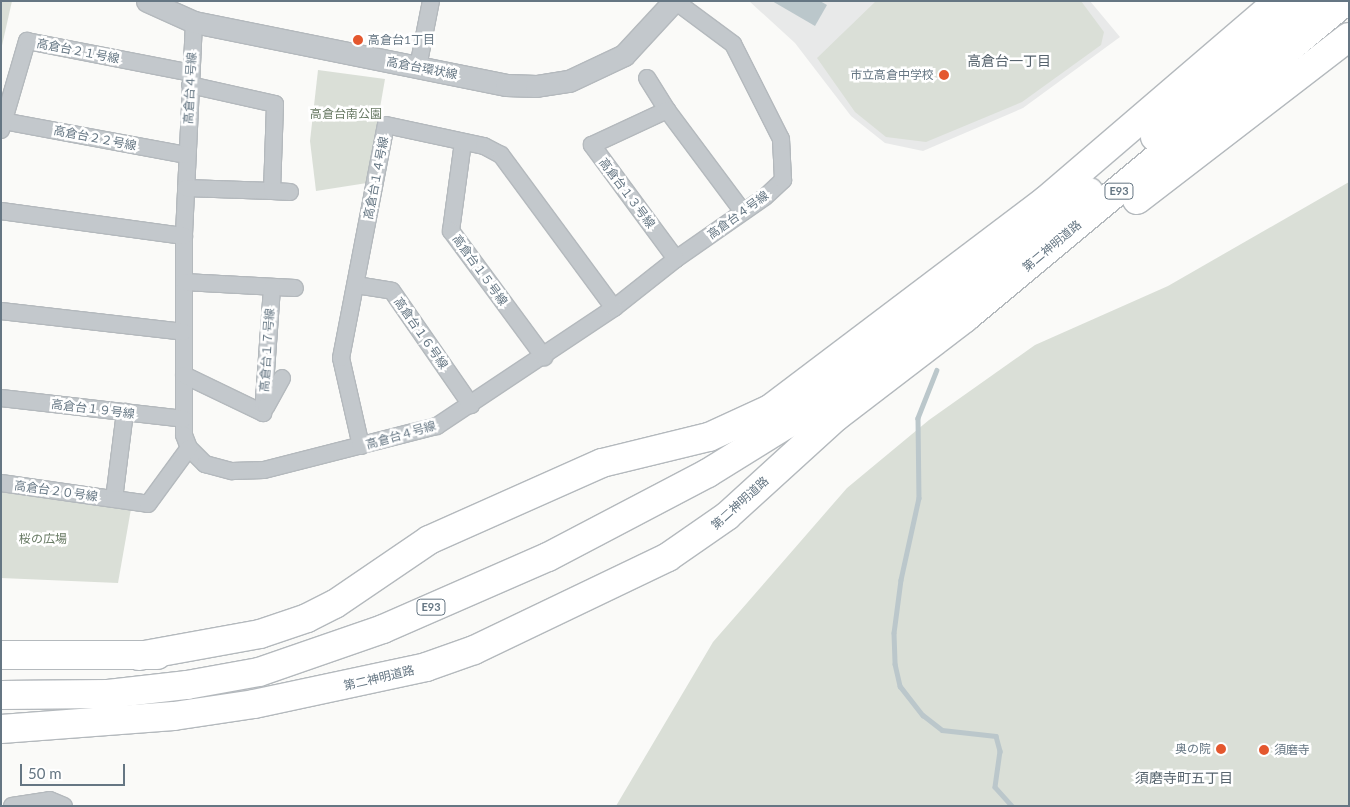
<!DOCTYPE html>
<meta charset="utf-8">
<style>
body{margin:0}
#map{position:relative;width:1350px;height:807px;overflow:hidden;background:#fafaf8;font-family:Lato,"Noto Sans JP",sans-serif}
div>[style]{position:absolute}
.built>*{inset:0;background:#e8e9e9}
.green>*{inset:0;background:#dadfd7}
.water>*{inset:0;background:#bbc7cb}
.stream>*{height:4.5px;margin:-2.25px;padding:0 2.25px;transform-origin:2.25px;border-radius:2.25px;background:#bbc7cb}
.roads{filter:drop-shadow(1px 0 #b4b9bd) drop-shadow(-1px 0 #b4b9bd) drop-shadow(0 1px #b4b9bd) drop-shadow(0 -1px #b4b9bd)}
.minor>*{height:16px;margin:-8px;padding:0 8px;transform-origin:8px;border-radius:8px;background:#c3c8cc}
.tertiary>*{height:21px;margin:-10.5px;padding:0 10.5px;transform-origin:10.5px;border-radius:10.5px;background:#c3c8cc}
.motorway>*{height:28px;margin:-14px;padding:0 14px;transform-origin:14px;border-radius:14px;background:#fff}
.dots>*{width:14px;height:14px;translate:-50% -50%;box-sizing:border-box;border:2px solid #fff;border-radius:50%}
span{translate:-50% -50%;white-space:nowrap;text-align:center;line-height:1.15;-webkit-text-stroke:5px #fff;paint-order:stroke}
.shield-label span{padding:1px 4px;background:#fff;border:1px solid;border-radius:4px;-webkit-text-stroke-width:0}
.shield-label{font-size:11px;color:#657683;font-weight:700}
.poi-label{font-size:12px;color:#657683}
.left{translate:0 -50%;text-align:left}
.right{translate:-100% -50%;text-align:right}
.street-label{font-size:12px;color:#657683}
.park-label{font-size:12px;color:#687a64}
.neighbourhood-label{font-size:14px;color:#57646e}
.frame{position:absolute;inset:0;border:2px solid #657683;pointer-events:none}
.scale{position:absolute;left:20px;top:764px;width:105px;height:22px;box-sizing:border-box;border:2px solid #657683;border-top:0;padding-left:6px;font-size:15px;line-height:18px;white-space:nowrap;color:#657683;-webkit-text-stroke:4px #fff;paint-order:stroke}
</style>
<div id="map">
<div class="built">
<i style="clip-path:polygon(749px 1px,1090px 1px,1120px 37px,1023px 108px,923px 151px,885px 143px,851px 116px,795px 43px)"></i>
</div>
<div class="green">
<i style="clip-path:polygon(1px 1px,12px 1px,1px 50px)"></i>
<i style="clip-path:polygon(876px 1px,1081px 1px,1104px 32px,1101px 45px,1022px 102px,926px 142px,886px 137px,855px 112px,817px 58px)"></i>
<i style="clip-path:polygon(318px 70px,385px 79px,367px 183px,316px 191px,310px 141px)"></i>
<i style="clip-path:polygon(1349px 182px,1349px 806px,616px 806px,713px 642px,847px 488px,929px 420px,1035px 345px,1168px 286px)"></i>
<i style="clip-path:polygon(1px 492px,131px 509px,118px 583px,1px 578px)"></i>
</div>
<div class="water">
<i style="clip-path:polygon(772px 1px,820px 1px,827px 5px,815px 26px)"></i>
</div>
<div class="stream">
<i style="left:937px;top:370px;width:52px;rotate:111.6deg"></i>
<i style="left:918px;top:418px;width:80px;rotate:89.3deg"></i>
<i style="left:919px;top:498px;width:84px;rotate:102.4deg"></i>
<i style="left:901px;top:580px;width:53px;rotate:97.5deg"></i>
<i style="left:894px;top:633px;width:31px;rotate:88deg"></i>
<i style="left:895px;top:664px;width:23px;rotate:77deg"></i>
<i style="left:900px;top:686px;width:37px;rotate:52deg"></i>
<i style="left:923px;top:715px;width:24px;rotate:38deg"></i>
<i style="left:942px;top:730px;width:54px;rotate:6.3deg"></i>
<i style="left:996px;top:736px;width:16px;rotate:75deg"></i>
<i style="left:1000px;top:751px;width:36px;rotate:98deg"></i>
<i style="left:995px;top:787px;width:25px;rotate:48deg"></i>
</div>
<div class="roads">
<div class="minor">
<i style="left:194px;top:22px;width:214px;rotate:92.7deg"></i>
<i style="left:184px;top:236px;width:199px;rotate:90deg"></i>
<i style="left:184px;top:435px;width:14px;rotate:69deg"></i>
<i style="left:189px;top:448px;width:23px;rotate:45deg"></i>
<i style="left:205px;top:464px;width:28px;rotate:15deg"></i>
<i style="left:232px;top:471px;width:32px;rotate:-2deg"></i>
<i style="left:264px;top:470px;width:179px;rotate:-14.3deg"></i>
<i style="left:437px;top:426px;width:213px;rotate:-33.7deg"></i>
<i style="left:614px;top:308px;width:79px;rotate:-38.3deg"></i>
<i style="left:676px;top:259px;width:108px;rotate:-34.9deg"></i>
<i style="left:765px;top:197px;width:25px;rotate:-43deg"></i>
<i style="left:783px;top:180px;width:41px;rotate:-92.8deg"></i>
<i style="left:781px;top:139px;width:106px;rotate:-116.8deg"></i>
<i style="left:733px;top:44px;width:72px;rotate:-143.4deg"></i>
<i style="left:418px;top:67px;width:67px;rotate:-78.9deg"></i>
<i style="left:647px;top:78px;width:38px;rotate:58deg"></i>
<i style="left:3px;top:121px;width:187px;rotate:10.5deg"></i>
<i style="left:1px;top:130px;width:93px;rotate:-73.7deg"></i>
<i style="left:27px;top:41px;width:167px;rotate:11deg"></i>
<i style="left:463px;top:142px;width:90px;rotate:97.7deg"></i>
<i style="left:451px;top:231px;width:157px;rotate:53.6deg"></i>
<i style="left:186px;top:188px;width:86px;rotate:2deg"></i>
<i style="left:272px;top:191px;width:87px;rotate:-88deg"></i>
<i style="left:275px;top:104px;width:87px;rotate:-167.4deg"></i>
<i style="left:272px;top:191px;width:18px;rotate:3deg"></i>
<i style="left:1px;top:211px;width:185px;rotate:7.8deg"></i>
<i style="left:676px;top:259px;width:142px;rotate:-126.4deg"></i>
<i style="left:592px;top:145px;width:83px;rotate:-25deg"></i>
<i style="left:667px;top:110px;width:127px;rotate:53.3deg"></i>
<i style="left:184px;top:282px;width:111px;rotate:3.1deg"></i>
<i style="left:356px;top:285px;width:36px;rotate:9deg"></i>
<i style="left:392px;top:291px;width:139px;rotate:55.3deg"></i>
<i style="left:1px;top:311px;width:184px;rotate:6.5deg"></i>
<i style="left:184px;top:375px;width:88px;rotate:25.7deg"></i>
<i style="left:263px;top:413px;width:126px;rotate:-85.9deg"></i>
<i style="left:1px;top:398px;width:184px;rotate:6.5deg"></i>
<i style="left:266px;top:407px;width:33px;rotate:-61deg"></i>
<i style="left:361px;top:446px;width:90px;rotate:-102.8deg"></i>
<i style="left:341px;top:358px;width:237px;rotate:-79.1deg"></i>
<i style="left:386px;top:125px;width:100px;rotate:12.1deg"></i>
<i style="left:484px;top:146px;width:19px;rotate:28deg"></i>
<i style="left:501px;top:155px;width:190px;rotate:53.6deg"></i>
<i style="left:1px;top:483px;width:114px;rotate:8.1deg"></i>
<i style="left:114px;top:499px;width:88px;rotate:-82.8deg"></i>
<i style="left:114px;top:499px;width:34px;rotate:8deg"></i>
<i style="left:148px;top:504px;width:69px;rotate:-53.8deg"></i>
<i style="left:12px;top:806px;width:38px;rotate:-9deg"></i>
<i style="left:50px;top:800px;width:15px;rotate:23deg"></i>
</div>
<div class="tertiary">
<i style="left:147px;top:1px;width:51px;rotate:24.1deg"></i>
<i style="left:194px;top:22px;width:318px;rotate:11.4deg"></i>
<i style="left:506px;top:85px;width:30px;rotate:2deg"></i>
<i style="left:536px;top:86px;width:33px;rotate:-9deg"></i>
<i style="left:569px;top:81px;width:61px;rotate:-25.3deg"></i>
<i style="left:624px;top:55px;width:74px;rotate:-47.2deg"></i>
</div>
<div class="motorway">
<i style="left:1155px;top:137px;width:209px;rotate:-40.5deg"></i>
<i style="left:1137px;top:200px;width:267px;rotate:-37.6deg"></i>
<i style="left:1px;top:655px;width:156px"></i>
<i style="left:139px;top:656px;width:123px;rotate:-10.3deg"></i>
<i style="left:260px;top:634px;width:50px;rotate:-18.8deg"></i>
<i style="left:307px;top:618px;width:31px;rotate:-27deg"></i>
<i style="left:335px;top:604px;width:114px;rotate:-34.2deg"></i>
<i style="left:429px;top:540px;width:189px;rotate:-24deg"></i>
<i style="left:602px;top:463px;width:110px;rotate:-13.7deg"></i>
<i style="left:709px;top:437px;width:67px;rotate:-24.7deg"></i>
<i style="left:770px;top:409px;width:345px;rotate:-37.1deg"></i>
<i style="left:1045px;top:201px;width:307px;rotate:-40.6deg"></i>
<i style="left:1px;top:695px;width:107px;rotate:-0.5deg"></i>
<i style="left:108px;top:694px;width:80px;rotate:-6.5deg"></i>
<i style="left:187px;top:685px;width:73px;rotate:-10.2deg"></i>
<i style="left:259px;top:672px;width:131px;rotate:-19.1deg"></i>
<i style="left:383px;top:629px;width:180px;rotate:-23.6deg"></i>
<i style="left:548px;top:557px;width:181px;rotate:-27.7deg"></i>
<i style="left:708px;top:473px;width:93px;rotate:-31.8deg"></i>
<i style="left:787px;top:424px;width:381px;rotate:-37.5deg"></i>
<i style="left:1px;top:729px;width:173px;rotate:-4.3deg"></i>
<i style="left:174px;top:716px;width:81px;rotate:-8.5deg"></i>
<i style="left:254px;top:704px;width:176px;rotate:-12.1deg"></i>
<i style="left:426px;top:667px;width:51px;rotate:-19.5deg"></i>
<i style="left:474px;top:650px;width:215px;rotate:-25.6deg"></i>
<i style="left:668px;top:557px;width:72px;rotate:-34.8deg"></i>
<i style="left:727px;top:516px;width:149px;rotate:-42.3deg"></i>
<i style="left:837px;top:416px;width:161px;rotate:-37.4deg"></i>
<i style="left:965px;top:318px;width:495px;rotate:-39.8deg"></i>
</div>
</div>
<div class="dots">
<i style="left:358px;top:40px;background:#e4572e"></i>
<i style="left:944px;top:75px;background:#e4572e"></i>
<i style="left:1221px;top:749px;background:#e4572e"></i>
<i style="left:1264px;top:750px;background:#e4572e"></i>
</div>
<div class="shield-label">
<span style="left:1119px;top:191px">E93</span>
<span style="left:431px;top:607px">E93</span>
</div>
<div class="poi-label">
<span class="left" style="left:368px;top:40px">高倉台1丁目</span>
<span class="right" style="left:934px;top:75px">市立高倉中学校</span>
<span class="right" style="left:1211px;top:749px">奥の院</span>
<span class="left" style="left:1274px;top:750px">須磨寺</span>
</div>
<div class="street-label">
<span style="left:78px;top:51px;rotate:11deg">高倉台２１号線</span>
<span style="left:422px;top:68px;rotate:11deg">高倉台環状線</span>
<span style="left:190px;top:88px;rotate:-87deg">高倉台４号線</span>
<span style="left:95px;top:138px;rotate:11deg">高倉台２２号線</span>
<span style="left:376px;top:178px;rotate:-79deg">高倉台１４号線</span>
<span style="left:627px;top:193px;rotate:53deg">高倉台１３号線</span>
<span style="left:738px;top:215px;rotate:-36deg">高倉台４号線</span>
<span style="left:1052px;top:246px;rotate:-40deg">第二神明道路</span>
<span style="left:480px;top:270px;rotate:54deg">高倉台１５号線</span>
<span style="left:421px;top:333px;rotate:55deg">高倉台１６号線</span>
<span style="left:267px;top:350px;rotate:-86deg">高倉台１７号線</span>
<span style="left:93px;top:409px;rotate:7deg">高倉台１９号線</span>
<span style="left:401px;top:435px;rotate:-16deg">高倉台４号線</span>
<span style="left:56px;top:491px;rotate:8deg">高倉台２０号線</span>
<span style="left:740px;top:503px;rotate:-42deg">第二神明道路</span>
<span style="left:379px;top:678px;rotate:-13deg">第二神明道路</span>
</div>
<div class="park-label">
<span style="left:346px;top:114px">高倉台南公園</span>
<span style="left:43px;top:539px">桜の広場</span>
</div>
<div class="neighbourhood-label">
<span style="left:1009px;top:61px">高倉台一丁目</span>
<span style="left:1184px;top:778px">須磨寺町五丁目</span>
</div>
<div class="frame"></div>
<div class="scale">50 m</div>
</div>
